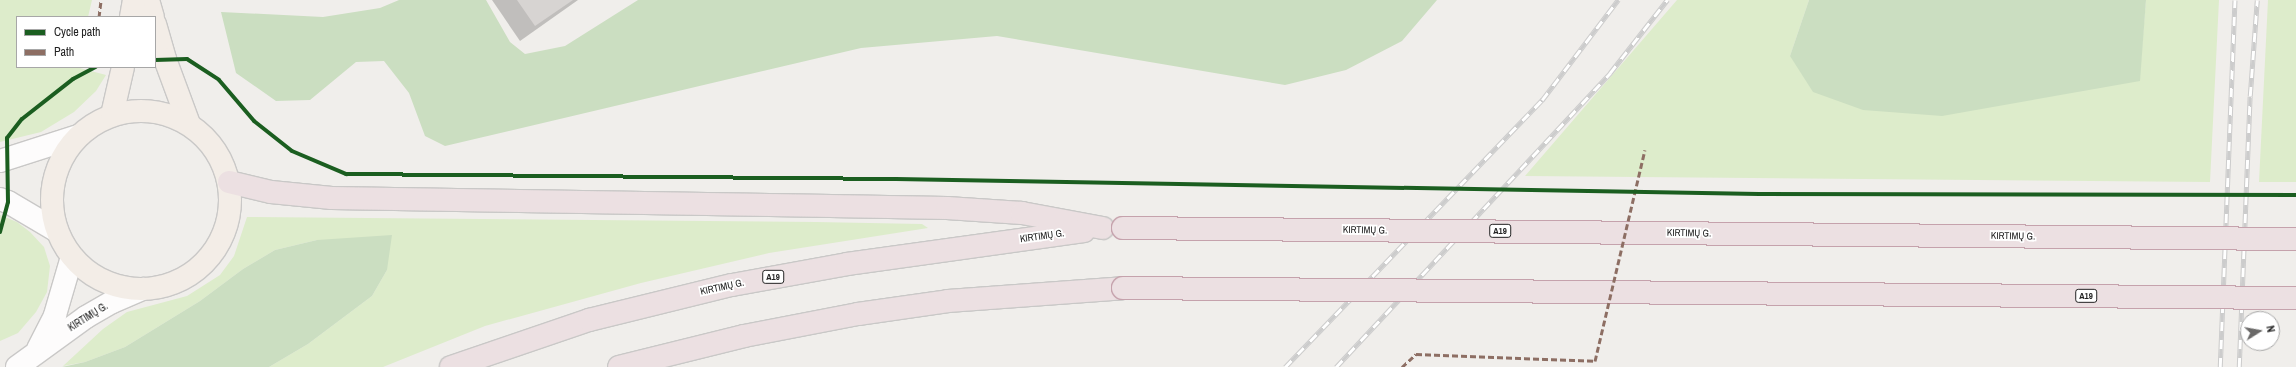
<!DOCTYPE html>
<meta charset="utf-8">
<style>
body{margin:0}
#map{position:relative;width:2296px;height:367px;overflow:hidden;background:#f0eeeb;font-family:"Archivo Narrow",sans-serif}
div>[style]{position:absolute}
.grass>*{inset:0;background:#ddeccb}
.forest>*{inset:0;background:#cbdec1}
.shadow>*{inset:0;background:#0003}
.building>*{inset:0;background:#d7d4d2}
.roads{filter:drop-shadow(1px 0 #c9c8c7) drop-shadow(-1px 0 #c9c8c7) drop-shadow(0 1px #c9c8c7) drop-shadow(0 -1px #c9c8c7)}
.minor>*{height:22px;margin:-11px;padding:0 11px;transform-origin:11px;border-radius:11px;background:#fdfcfc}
.major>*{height:22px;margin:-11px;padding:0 11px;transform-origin:11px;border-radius:11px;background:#f3ede7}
.major>.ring{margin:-11px;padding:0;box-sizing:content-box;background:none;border:22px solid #f3ede7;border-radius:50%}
.highway>*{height:22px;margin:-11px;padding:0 11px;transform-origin:11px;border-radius:11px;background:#ece0e2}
.rail>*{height:4.5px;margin-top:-2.25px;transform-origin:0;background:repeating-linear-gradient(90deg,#fff 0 9px,#ccc 0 18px);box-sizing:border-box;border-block:1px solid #ccc}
.bridges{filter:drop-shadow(1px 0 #c5a2ac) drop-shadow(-1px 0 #c5a2ac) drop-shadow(0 1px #c5a2ac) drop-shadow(0 -1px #c5a2ac)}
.highway-bridge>*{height:22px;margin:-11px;padding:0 11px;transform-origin:11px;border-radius:11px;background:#ece0e2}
.quiet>*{height:3px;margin-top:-1.5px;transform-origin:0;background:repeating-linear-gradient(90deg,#8d6e63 0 6px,transparent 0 9px)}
.cycleway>*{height:4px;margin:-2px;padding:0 2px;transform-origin:2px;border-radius:2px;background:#1b5e20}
span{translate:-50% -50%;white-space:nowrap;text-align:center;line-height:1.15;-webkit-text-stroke:3.5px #fff;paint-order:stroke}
.shield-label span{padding:1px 3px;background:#fff;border:1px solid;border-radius:3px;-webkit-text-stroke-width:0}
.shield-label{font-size:9px;color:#222;font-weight:700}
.street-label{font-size:10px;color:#222}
.legend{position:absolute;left:16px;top:16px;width:140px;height:52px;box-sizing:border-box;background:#fff;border:1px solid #a7a7a7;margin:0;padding:5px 7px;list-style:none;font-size:12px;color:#222}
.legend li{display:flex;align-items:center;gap:8px;height:20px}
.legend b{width:20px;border:1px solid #a7a7a7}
.north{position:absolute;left:2240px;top:311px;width:40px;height:40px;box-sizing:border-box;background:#fff;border:1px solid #a7a7a7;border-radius:50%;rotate:79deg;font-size:11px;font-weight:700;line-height:16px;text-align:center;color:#222}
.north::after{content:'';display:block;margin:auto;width:14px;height:18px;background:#6a6968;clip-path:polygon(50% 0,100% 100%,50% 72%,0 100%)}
</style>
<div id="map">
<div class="grass">
<i style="clip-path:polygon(0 0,92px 0,88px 17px,17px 17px,17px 67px,76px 67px,106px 75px,96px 91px,74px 112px,41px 132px,0 142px)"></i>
<i style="clip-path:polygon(1677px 0,1809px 0,1790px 56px,2139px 81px,2146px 0,2219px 0,2210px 182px,1525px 176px)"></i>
<i style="clip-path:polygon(2268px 0,2296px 0,2296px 182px,2259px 182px)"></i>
<i style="clip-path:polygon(0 215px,17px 222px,30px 232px,44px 247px,50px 266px,47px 292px,36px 312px,18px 333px,0 341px)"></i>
<i style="clip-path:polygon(247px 217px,816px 222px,922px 224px,928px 228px,769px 253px,641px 283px,485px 326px,383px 367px,269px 367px,308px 344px,372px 296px,387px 270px,317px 240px,275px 250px,243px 269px,200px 301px,125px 347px,85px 362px,63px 366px,103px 329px,127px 312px,187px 296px,220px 275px,234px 256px)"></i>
</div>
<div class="forest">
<i style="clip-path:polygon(399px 0,486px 0,510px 42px,525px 54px,565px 46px,638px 0,1437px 0,1402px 41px,1346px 70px,1285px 85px,997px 36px,861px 48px,445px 146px,425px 136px,409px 93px,384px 61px,356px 62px,310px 100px,276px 101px,236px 73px,221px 12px,323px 17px,380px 8px)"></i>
<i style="clip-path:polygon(1809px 0,2146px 0,2140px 81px,1942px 116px,1863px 110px,1813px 92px,1790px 56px)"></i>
<i style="clip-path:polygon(392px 235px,387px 270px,372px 296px,308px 344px,269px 367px,62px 367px,85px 362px,125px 347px,200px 301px,243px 269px,275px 250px,317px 240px)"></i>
</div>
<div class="shadow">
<i style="clip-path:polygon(492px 0,578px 0,520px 41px)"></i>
</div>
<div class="building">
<i style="clip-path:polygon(517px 0,573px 0,535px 26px)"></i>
</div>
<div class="roads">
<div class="minor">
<i style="left:0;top:161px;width:82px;rotate:-17.8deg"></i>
<i style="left:0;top:199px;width:9px;rotate:21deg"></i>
<i style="left:8px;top:202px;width:57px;rotate:30.6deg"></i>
<i style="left:38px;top:349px;width:38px;rotate:-63deg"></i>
<i style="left:55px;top:315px;width:60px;rotate:-73.7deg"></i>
<i style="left:17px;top:367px;width:85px;rotate:-35.9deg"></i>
<i style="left:86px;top:317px;width:30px;rotate:-30deg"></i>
<i style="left:112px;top:302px;width:34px;rotate:-23deg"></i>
</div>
<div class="major">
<i style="left:148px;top:0;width:18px;rotate:74deg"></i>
<i style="left:131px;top:17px;width:17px;rotate:-80deg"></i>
<i style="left:155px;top:24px;width:36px;rotate:74deg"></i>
<i style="left:165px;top:59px;width:69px;rotate:69.7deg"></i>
<i class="ring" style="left:52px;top:111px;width:156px;height:156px"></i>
<i style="left:112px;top:115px;width:49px;rotate:-77.1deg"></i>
</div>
<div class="highway">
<i style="left:229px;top:182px;width:43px;rotate:13.4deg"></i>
<i style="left:271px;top:192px;width:61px;rotate:5.6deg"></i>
<i style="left:332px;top:198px;width:615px;rotate:0.93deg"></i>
<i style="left:947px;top:208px;width:75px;rotate:3.8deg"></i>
<i style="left:1022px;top:213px;width:82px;rotate:10.5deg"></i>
<i style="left:451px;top:367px;width:146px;rotate:-18.8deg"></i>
<i style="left:589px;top:320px;width:147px;rotate:-13.8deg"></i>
<i style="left:732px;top:285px;width:117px;rotate:-10.3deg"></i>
<i style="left:847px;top:264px;width:239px;rotate:-7.9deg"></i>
<i style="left:619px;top:367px;width:129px;rotate:-13.9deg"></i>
<i style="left:744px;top:336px;width:116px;rotate:-10.9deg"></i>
<i style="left:858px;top:314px;width:91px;rotate:-8.2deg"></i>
<i style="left:948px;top:301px;width:175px;rotate:-4.2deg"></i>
</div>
</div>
<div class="rail">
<i style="left:1285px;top:367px;width:371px;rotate:-46.1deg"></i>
<i style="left:1542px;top:100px;width:126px;rotate:-52.8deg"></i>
<i style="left:1336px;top:367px;width:402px;rotate:-47deg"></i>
<i style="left:1610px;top:73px;width:93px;rotate:-52deg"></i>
<i style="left:2220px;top:367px;width:367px;rotate:-87.7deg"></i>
<i style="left:2239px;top:367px;width:271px;rotate:-87.7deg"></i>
<i style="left:2250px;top:96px;width:96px;rotate:-85.8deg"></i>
</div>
<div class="bridges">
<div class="highway-bridge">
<i style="left:1123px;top:228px;width:1173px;rotate:0.54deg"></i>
<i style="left:1123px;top:288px;width:1173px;rotate:0.49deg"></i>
</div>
</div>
<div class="quiet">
<i style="left:99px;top:17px;width:17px;rotate:-83deg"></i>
<i style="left:1402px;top:367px;width:19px;rotate:-43deg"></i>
<i style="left:1416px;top:354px;width:179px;rotate:2.2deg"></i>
<i style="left:1595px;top:361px;width:217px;rotate:-76.7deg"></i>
</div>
<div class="cycleway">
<i style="left:155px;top:60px;width:32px;rotate:-2deg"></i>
<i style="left:187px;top:59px;width:38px;rotate:33deg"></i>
<i style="left:219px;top:80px;width:54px;rotate:49.5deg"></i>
<i style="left:254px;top:121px;width:48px;rotate:38.3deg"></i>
<i style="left:292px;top:151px;width:59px;rotate:23.1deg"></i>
<i style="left:346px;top:174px;width:550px;rotate:0.52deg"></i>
<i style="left:896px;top:179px;width:863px;rotate:1deg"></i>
<i style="left:1759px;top:194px;width:537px;rotate:0.11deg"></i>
<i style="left:0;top:232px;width:31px;rotate:-75deg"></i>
<i style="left:8px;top:202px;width:64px;rotate:-90.9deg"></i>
<i style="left:7px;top:138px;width:24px;rotate:-52deg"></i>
<i style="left:22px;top:119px;width:65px;rotate:-38.1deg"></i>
<i style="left:73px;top:79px;width:26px;rotate:-28deg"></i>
</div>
<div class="shield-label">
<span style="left:1500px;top:231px">A19</span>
<span style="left:773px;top:277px">A19</span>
<span style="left:2086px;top:296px">A19</span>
</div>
<div class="street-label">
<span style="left:1365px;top:230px;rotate:1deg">KIRTIMŲ G.</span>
<span style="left:1689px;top:233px;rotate:1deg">KIRTIMŲ G.</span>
<span style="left:1042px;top:236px;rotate:-8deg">KIRTIMŲ G.</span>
<span style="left:2013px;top:236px;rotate:1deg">KIRTIMŲ G.</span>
<span style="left:722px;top:287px;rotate:-12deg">KIRTIMŲ G.</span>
<span style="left:88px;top:317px;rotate:-32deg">KIRTIMŲ G.</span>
</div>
<ul class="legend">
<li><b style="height:5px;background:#1b5e20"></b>Cycle path</li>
<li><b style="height:5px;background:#8d6e63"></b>Path</li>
</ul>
<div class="north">N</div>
</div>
